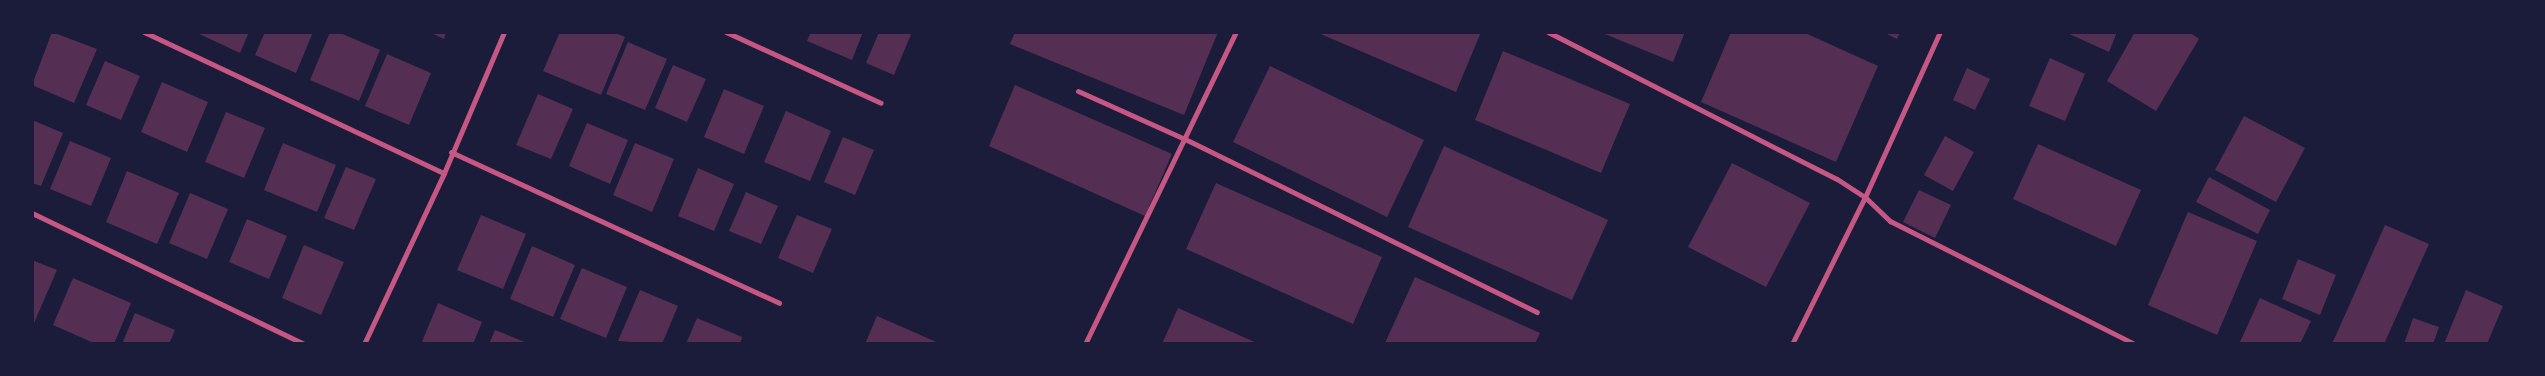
<!DOCTYPE html>
<style>
body{margin:0}
#map{position:relative;width:2545px;height:376px;overflow:hidden;background:#1b1b3a;font-family:"Roboto Condensed",sans-serif}
div>[style]{position:absolute}
.building>*{inset:0;background:#542f53}
.minor>*{height:5px;margin:-2.5px;padding:0 2.5px;transform-origin:2.5px;border-radius:2.5px;background:#c65784}
span{translate:-50% -50%;white-space:nowrap;text-align:center;line-height:1.15;-webkit-text-stroke:4px #1b1b3a;paint-order:stroke}
.frame{position:absolute;inset:0;border:34px solid #1b1b3a;pointer-events:none}
</style>
<div id="map">
<div class="building">
<i style="clip-path:polygon(52px 32px,97px 49px,74px 103px,32px 85px)"></i>
<i style="clip-path:polygon(195px 32px,249px 32px,240px 53px)"></i>
<i style="clip-path:polygon(265px 32px,313px 32px,296px 73px,255px 55px)"></i>
<i style="clip-path:polygon(330px 32px,338px 32px,380px 50px,359px 101px,310px 80px)"></i>
<i style="clip-path:polygon(429px 32px,446px 32px,444px 39px)"></i>
<i style="clip-path:polygon(560px 32px,613px 32px,625px 37px,601px 95px,543px 71px)"></i>
<i style="clip-path:polygon(811px 32px,863px 32px,852px 60px,807px 41px)"></i>
<i style="clip-path:polygon(879px 32px,912px 32px,894px 75px,866px 63px)"></i>
<i style="clip-path:polygon(1015px 32px,1218px 32px,1184px 115px,1010px 44px)"></i>
<i style="clip-path:polygon(1316px 32px,1481px 32px,1456px 92px)"></i>
<i style="clip-path:polygon(1600px 32px,1685px 32px,1673px 62px)"></i>
<i style="clip-path:polygon(1731px 32px,1803px 32px,1878px 66px,1836px 162px,1701px 102px)"></i>
<i style="clip-path:polygon(1883px 32px,1900px 32px,1897px 39px)"></i>
<i style="clip-path:polygon(2065px 32px,2117px 32px,2109px 52px)"></i>
<i style="clip-path:polygon(2135px 32px,2189px 32px,2199px 39px,2156px 111px,2107px 81px)"></i>
<i style="clip-path:polygon(628px 42px,667px 59px,645px 110px,606px 94px)"></i>
<i style="clip-path:polygon(1503px 51px,1630px 104px,1601px 173px,1475px 120px)"></i>
<i style="clip-path:polygon(387px 54px,431px 73px,409px 125px,365px 106px)"></i>
<i style="clip-path:polygon(2050px 58px,2085px 74px,2065px 121px,2029px 106px)"></i>
<i style="clip-path:polygon(105px 61px,140px 76px,121px 120px,86px 105px)"></i>
<i style="clip-path:polygon(673px 65px,706px 79px,687px 122px,655px 108px)"></i>
<i style="clip-path:polygon(1270px 66px,1424px 140px,1387px 217px,1233px 142px)"></i>
<i style="clip-path:polygon(1967px 68px,1990px 79px,1975px 110px,1953px 100px)"></i>
<i style="clip-path:polygon(162px 82px,208px 102px,187px 152px,141px 132px)"></i>
<i style="clip-path:polygon(1015px 85px,1172px 154px,1145px 216px,989px 146px)"></i>
<i style="clip-path:polygon(724px 89px,764px 106px,744px 154px,704px 137px)"></i>
<i style="clip-path:polygon(538px 94px,573px 109px,551px 159px,516px 145px)"></i>
<i style="clip-path:polygon(786px 111px,831px 131px,810px 181px,764px 162px)"></i>
<i style="clip-path:polygon(226px 112px,265px 128px,244px 178px,205px 162px)"></i>
<i style="clip-path:polygon(2244px 116px,2305px 148px,2276px 202px,2215px 170px)"></i>
<i style="clip-path:polygon(32px 120px,63px 133px,41px 186px,32px 183px)"></i>
<i style="clip-path:polygon(587px 123px,628px 140px,610px 184px,569px 166px)"></i>
<i style="clip-path:polygon(1945px 136px,1974px 152px,1953px 191px,1924px 175px)"></i>
<i style="clip-path:polygon(843px 137px,874px 150px,855px 195px,824px 182px)"></i>
<i style="clip-path:polygon(70px 141px,111px 158px,91px 206px,50px 189px)"></i>
<i style="clip-path:polygon(283px 143px,336px 165px,317px 212px,264px 190px)"></i>
<i style="clip-path:polygon(635px 143px,674px 159px,652px 212px,613px 195px)"></i>
<i style="clip-path:polygon(2038px 144px,2141px 190px,2116px 246px,2013px 199px)"></i>
<i style="clip-path:polygon(1444px 146px,1608px 220px,1572px 300px,1408px 227px)"></i>
<i style="clip-path:polygon(1732px 163px,1810px 203px,1766px 287px,1688px 247px)"></i>
<i style="clip-path:polygon(346px 167px,376px 179px,354px 230px,324px 218px)"></i>
<i style="clip-path:polygon(698px 168px,734px 184px,714px 231px,678px 216px)"></i>
<i style="clip-path:polygon(127px 171px,179px 193px,157px 244px,106px 222px)"></i>
<i style="clip-path:polygon(2209px 177px,2270px 210px,2258px 234px,2196px 202px)"></i>
<i style="clip-path:polygon(1216px 183px,1382px 257px,1353px 324px,1186px 249px)"></i>
<i style="clip-path:polygon(1919px 190px,1951px 205px,1935px 238px,1903px 222px)"></i>
<i style="clip-path:polygon(746px 192px,778px 206px,761px 244px,729px 231px)"></i>
<i style="clip-path:polygon(190px 193px,228px 209px,207px 259px,169px 243px)"></i>
<i style="clip-path:polygon(2188px 212px,2257px 241px,2217px 335px,2148px 305px)"></i>
<i style="clip-path:polygon(481px 215px,526px 234px,503px 289px,457px 270px)"></i>
<i style="clip-path:polygon(797px 215px,832px 229px,813px 273px,778px 258px)"></i>
<i style="clip-path:polygon(247px 219px,287px 236px,269px 279px,229px 262px)"></i>
<i style="clip-path:polygon(2385px 225px,2429px 244px,2384px 344px,2332px 344px)"></i>
<i style="clip-path:polygon(304px 245px,344px 262px,321px 315px,282px 298px)"></i>
<i style="clip-path:polygon(532px 246px,575px 265px,553px 317px,510px 299px)"></i>
<i style="clip-path:polygon(2298px 259px,2336px 275px,2320px 315px,2282px 299px)"></i>
<i style="clip-path:polygon(32px 260px,57px 270px,34px 323px,32px 322px)"></i>
<i style="clip-path:polygon(582px 268px,627px 287px,606px 338px,560px 319px)"></i>
<i style="clip-path:polygon(1415px 277px,1540px 333px,1535px 344px,1385px 343px)"></i>
<i style="clip-path:polygon(73px 278px,131px 303px,114px 344px,96px 344px,53px 325px)"></i>
<i style="clip-path:polygon(640px 290px,678px 306px,662px 344px,618px 341px)"></i>
<i style="clip-path:polygon(2466px 290px,2503px 306px,2487px 344px,2444px 344px)"></i>
<i style="clip-path:polygon(2260px 298px,2311px 321px,2300px 344px,2240px 342px)"></i>
<i style="clip-path:polygon(438px 303px,482px 322px,473px 344px,421px 344px)"></i>
<i style="clip-path:polygon(1178px 308px,1259px 344px,1162px 344px)"></i>
<i style="clip-path:polygon(135px 313px,175px 330px,169px 344px,122px 344px)"></i>
<i style="clip-path:polygon(877px 316px,941px 344px,865px 344px)"></i>
<i style="clip-path:polygon(697px 318px,742px 337px,740px 344px,686px 344px)"></i>
<i style="clip-path:polygon(2413px 318px,2439px 327px,2433px 344px,2404px 344px)"></i>
<i style="clip-path:polygon(495px 330px,527px 343px,527px 344px,489px 344px)"></i>
</div>
<div class="minor">
<i style="left:144px;top:32px;width:331px;rotate:25.2deg"></i>
<i style="left:726px;top:32px;width:170px;rotate:24.6deg"></i>
<i style="left:1548px;top:32px;width:324px;rotate:27deg"></i>
<i style="left:1837px;top:179px;width:33px;rotate:33deg"></i>
<i style="left:1865px;top:197px;width:35px;rotate:44deg"></i>
<i style="left:1890px;top:221px;width:274px;rotate:26.7deg"></i>
<i style="left:1078px;top:91px;width:117px;rotate:24.2deg"></i>
<i style="left:1185px;top:139px;width:392px;rotate:26.2deg"></i>
<i style="left:451px;top:152px;width:361px;rotate:24.7deg"></i>
<i style="left:32px;top:213px;width:302px;rotate:25.7deg"></i>
<i style="left:364px;top:344px;width:189px;rotate:-64.9deg"></i>
<i style="left:444px;top:173px;width:153px;rotate:-66.9deg"></i>
<i style="left:1085px;top:344px;width:347px;rotate:-64.2deg"></i>
<i style="left:1792px;top:344px;width:164px;rotate:-63.6deg"></i>
<i style="left:1865px;top:197px;width:181px;rotate:-65.6deg"></i>
</div>
<div class="frame"></div>
</div>
